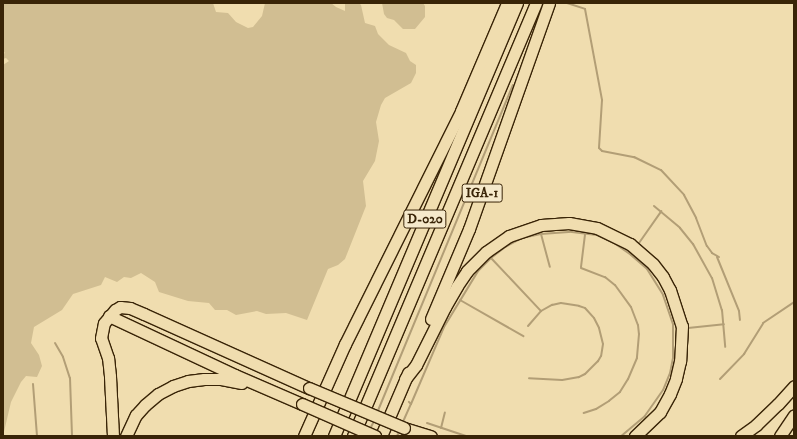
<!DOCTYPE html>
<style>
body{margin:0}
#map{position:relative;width:797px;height:439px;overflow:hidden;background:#f0ddaf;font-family:"IM FELL DW Pica",serif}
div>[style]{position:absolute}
.green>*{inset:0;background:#d1be92}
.stream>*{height:2px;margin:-1px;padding:0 1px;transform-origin:1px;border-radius:1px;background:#b29e76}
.roads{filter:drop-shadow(1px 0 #392407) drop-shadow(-1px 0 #392407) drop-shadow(0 1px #392407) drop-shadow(0 -1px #392407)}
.highway>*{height:11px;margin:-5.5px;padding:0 5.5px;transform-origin:5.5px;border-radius:5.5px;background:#f0ddaf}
.bridges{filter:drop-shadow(1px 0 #392407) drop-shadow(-1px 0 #392407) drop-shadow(0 1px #392407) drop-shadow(0 -1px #392407)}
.highway-bridge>*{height:11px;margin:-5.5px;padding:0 5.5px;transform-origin:5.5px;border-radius:5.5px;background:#f0ddaf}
span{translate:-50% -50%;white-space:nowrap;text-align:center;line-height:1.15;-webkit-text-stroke:3.5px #f5e9cb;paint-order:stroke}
.shield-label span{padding:1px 3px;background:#f5e9cb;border:1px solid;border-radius:3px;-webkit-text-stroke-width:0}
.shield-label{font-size:13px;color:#392407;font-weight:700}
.frame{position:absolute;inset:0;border:4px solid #392407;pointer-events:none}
</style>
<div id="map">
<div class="green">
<i style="clip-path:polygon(3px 3px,213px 3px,216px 12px,228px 13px,236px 22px,248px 28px,253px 27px,262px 16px,265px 3px,331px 3px,336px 7px,345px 11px,345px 4px,343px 3px,359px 3px,361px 5px,365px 23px,375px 26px,378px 34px,389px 45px,406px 53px,410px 61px,416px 65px,416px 73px,411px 83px,385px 98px,381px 105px,376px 122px,379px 141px,375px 161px,363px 181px,366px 206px,345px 259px,338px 265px,328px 269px,307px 320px,286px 313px,266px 314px,257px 311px,236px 315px,227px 310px,215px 310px,209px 303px,188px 301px,159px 292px,155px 282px,141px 273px,131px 278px,124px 277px,117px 282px,105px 277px,101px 285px,73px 294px,62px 310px,34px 327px,31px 343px,39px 355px,42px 366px,37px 377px,26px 376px,21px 382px,11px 402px,3px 436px,3px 65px,9px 61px,6px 58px,3px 59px,3px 54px,5px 53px,3px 51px)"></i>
<i style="clip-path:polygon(382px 3px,423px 3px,425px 6px,425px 17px,415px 29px,403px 29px,394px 20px,387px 18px,384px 14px)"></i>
</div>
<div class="stream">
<i style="left:567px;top:3px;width:19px;rotate:18deg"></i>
<i style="left:585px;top:9px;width:93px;rotate:79.4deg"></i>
<i style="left:602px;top:100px;width:48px;rotate:93.6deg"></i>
<i style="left:599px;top:148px;width:4px;rotate:45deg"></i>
<i style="left:602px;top:151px;width:33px;rotate:11deg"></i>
<i style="left:634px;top:157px;width:30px;rotate:26deg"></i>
<i style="left:661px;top:170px;width:34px;rotate:47deg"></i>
<i style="left:684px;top:195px;width:26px;rotate:62deg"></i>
<i style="left:696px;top:218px;width:30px;rotate:69deg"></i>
<i style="left:707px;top:246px;width:9px;rotate:54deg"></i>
<i style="left:712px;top:253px;width:8px;rotate:30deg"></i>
<i style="left:654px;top:206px;width:34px;rotate:40deg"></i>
<i style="left:680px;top:228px;width:21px;rotate:51deg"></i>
<i style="left:693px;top:244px;width:39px;rotate:61deg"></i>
<i style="left:712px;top:278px;width:34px;rotate:73deg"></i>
<i style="left:722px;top:310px;width:37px;rotate:85deg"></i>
<i style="left:541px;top:234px;width:34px;rotate:75deg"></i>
<i style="left:639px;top:243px;width:39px;rotate:-55deg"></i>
<i style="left:717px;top:257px;width:58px;rotate:67.8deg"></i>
<i style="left:739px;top:311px;width:9px;rotate:84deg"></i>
<i style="left:491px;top:258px;width:73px;rotate:46.7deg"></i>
<i style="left:581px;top:267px;width:34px;rotate:-83deg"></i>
<i style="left:581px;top:268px;width:26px;rotate:21deg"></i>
<i style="left:605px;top:277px;width:13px;rotate:39deg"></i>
<i style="left:615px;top:285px;width:27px;rotate:54deg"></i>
<i style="left:631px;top:307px;width:19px;rotate:69deg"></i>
<i style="left:638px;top:325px;width:9px;rotate:84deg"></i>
<i style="left:639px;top:334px;width:24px;rotate:95deg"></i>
<i style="left:637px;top:358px;width:23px;rotate:113deg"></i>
<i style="left:628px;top:379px;width:15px;rotate:122deg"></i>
<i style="left:620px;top:392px;width:14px;rotate:141deg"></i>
<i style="left:609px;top:401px;width:15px;rotate:148deg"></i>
<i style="left:596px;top:409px;width:13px;rotate:162deg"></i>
<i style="left:460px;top:300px;width:73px;rotate:29.7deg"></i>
<i style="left:528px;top:326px;width:20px;rotate:-49deg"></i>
<i style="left:541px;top:311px;width:13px;rotate:-29deg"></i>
<i style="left:552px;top:305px;width:9px;rotate:-13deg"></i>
<i style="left:561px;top:303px;width:18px;rotate:9deg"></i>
<i style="left:579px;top:306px;width:6px;rotate:18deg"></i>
<i style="left:585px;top:308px;width:13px;rotate:48deg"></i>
<i style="left:594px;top:318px;width:11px;rotate:63deg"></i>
<i style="left:599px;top:328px;width:16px;rotate:76deg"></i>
<i style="left:603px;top:344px;width:12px;rotate:99deg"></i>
<i style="left:601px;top:356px;width:6px;rotate:121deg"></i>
<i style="left:598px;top:361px;width:18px;rotate:135deg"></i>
<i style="left:585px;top:374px;width:7px;rotate:153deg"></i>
<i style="left:579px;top:377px;width:17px;rotate:170deg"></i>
<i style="left:562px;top:380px;width:33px;rotate:-177deg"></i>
<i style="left:688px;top:328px;width:36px;rotate:-6deg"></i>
<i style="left:55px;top:343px;width:16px;rotate:60deg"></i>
<i style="left:63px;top:357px;width:22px;rotate:72deg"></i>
<i style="left:70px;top:378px;width:58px;rotate:88deg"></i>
<i style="left:720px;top:379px;width:35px;rotate:-46deg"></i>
<i style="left:744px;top:354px;width:36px;rotate:-58deg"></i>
<i style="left:763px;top:323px;width:37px;rotate:-34deg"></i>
<i style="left:33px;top:384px;width:52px;rotate:85.6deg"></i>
<i style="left:411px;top:404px;width:84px;rotate:-66.8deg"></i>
<i style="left:444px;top:327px;width:66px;rotate:-58.7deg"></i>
<i style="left:478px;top:271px;width:18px;rotate:-45deg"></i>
<i style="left:491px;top:258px;width:18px;rotate:-38deg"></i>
<i style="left:505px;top:247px;width:19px;rotate:-28deg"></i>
<i style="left:522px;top:238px;width:19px;rotate:-12deg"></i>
<i style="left:541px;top:234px;width:31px;rotate:-4deg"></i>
<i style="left:572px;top:232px;width:25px;rotate:7deg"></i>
<i style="left:597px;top:235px;width:19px;rotate:25deg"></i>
<i style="left:614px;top:243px;width:21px;rotate:35deg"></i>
<i style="left:631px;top:255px;width:21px;rotate:41deg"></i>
<i style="left:647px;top:269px;width:31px;rotate:58deg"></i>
<i style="left:663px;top:295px;width:31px;rotate:71deg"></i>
<i style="left:673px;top:324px;width:34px;rotate:90deg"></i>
<i style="left:673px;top:358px;width:15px;rotate:101deg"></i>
<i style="left:670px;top:373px;width:18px;rotate:112deg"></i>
<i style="left:663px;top:390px;width:32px;rotate:125deg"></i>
<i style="left:645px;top:416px;width:31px;rotate:140deg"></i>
<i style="left:377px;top:413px;width:355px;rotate:-67.5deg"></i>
<i style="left:427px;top:423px;width:41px;rotate:18.4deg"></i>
<i style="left:402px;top:424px;width:22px;rotate:-66deg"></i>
<i style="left:411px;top:404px;width:3px;rotate:-135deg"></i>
<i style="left:441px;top:428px;width:16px;rotate:-76deg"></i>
<i style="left:370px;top:429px;width:9px;rotate:-63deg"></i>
<i style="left:397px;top:436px;width:7px;rotate:-63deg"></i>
</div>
<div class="roads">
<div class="highway">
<i style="left:109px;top:316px;width:139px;rotate:25.1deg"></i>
<i style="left:235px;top:375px;width:73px;rotate:23.4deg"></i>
<i style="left:431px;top:319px;width:98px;rotate:-67.1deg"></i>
<i style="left:469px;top:229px;width:240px;rotate:-70.5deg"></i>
<i style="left:405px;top:379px;width:18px;rotate:-52deg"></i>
<i style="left:416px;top:365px;width:65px;rotate:-63.4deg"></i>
<i style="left:445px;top:307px;width:24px;rotate:-60deg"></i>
<i style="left:457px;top:286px;width:18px;rotate:-56deg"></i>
<i style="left:467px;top:271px;width:27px;rotate:-45deg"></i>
<i style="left:486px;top:252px;width:28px;rotate:-35deg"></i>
<i style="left:509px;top:236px;width:34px;rotate:-19deg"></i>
<i style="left:541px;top:225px;width:28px;rotate:-4deg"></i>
<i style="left:569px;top:223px;width:28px;rotate:10deg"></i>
<i style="left:597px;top:228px;width:37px;rotate:26deg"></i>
<i style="left:630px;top:244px;width:30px;rotate:41deg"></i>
<i style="left:653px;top:264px;width:16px;rotate:52deg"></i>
<i style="left:663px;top:277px;width:15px;rotate:62deg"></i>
<i style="left:670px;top:290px;width:38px;rotate:72deg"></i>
<i style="left:682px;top:326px;width:35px;rotate:93deg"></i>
<i style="left:680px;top:361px;width:18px;rotate:103deg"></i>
<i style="left:676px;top:379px;width:16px;rotate:112deg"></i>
<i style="left:670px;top:394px;width:21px;rotate:119deg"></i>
<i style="left:660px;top:412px;width:35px;rotate:136deg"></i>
<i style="left:404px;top:428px;width:28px;rotate:17deg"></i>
<i style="left:113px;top:436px;width:60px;rotate:-92.9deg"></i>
<i style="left:110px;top:376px;width:18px;rotate:-96deg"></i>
<i style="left:108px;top:358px;width:21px;rotate:-109deg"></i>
<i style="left:101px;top:338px;width:15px;rotate:-79deg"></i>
<i style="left:104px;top:323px;width:17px;rotate:-50deg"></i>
<i style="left:115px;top:310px;width:6px;rotate:-31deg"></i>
<i style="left:120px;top:307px;width:10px;rotate:6deg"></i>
<i style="left:130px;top:308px;width:15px;rotate:23deg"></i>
<i style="left:144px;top:314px;width:181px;rotate:24.2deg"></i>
<i style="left:126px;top:436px;width:23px;rotate:-65deg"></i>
<i style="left:136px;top:415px;width:13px;rotate:-48deg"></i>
<i style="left:145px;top:405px;width:17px;rotate:-40deg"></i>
<i style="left:158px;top:394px;width:17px;rotate:-28deg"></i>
<i style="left:173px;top:386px;width:16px;rotate:-18deg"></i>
<i style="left:188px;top:381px;width:16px;rotate:-7deg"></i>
<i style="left:204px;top:379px;width:17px"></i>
<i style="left:221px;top:379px;width:21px;rotate:11deg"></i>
<i style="left:304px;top:436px;width:101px;rotate:-66deg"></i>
<i style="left:345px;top:344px;width:260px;rotate:-63.5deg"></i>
<i style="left:461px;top:111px;width:117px;rotate:-66.9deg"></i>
<i style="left:334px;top:436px;width:470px;rotate:-67.1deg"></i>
<i style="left:353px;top:436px;width:470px;rotate:-67.1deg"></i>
<i style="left:381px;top:436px;width:69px;rotate:-66.8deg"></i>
<i style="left:741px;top:436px;width:19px;rotate:-36deg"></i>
<i style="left:756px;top:425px;width:30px;rotate:-44deg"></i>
<i style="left:778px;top:404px;width:24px;rotate:-48deg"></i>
<i style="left:780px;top:436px;width:25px;rotate:-56deg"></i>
</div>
</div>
<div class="bridges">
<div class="highway-bridge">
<i style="left:309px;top:388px;width:103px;rotate:22.8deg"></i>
<i style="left:302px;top:404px;width:80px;rotate:23.7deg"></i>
</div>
</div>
<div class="shield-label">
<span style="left:482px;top:193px">IGA-1</span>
<span style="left:425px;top:219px">D-020</span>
</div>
<div class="frame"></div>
</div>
